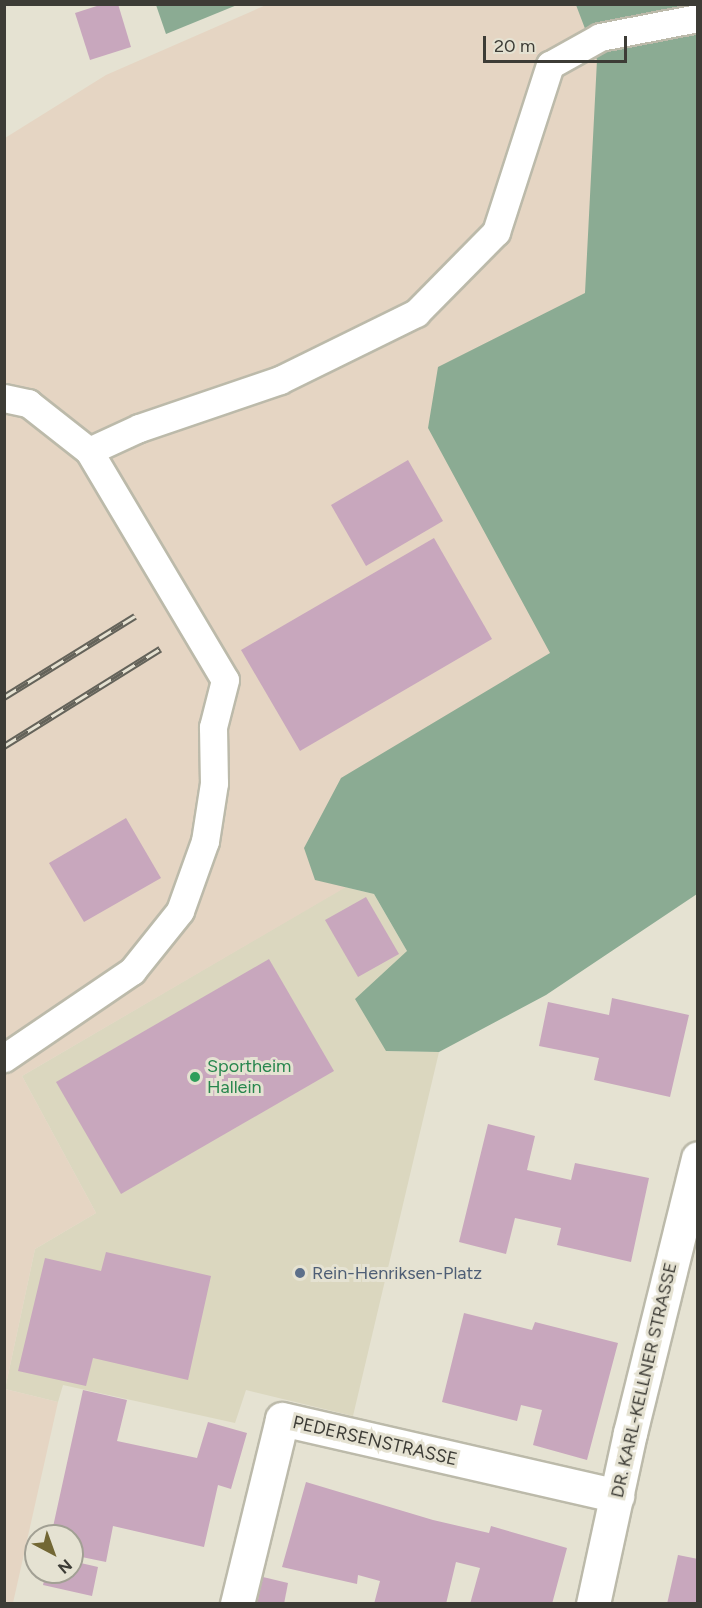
<!DOCTYPE html>
<style>
body{margin:0}
#map{position:relative;width:702px;height:1608px;overflow:hidden;background:#e5e2d2;font-family:Figtree,sans-serif}
div>[style]{position:absolute}
.built>*{inset:0;background:#dbd7bf}
.industrial>*{inset:0;background:#e5d5c3}
.forest>*{inset:0;background:#8bab93}
.building>*{inset:0;background:#c8a7bd}
.roads{filter:drop-shadow(2px 0 #bcbaaa) drop-shadow(-2px 0 #bcbaaa) drop-shadow(0 2px #bcbaaa) drop-shadow(0 -2px #bcbaaa)}
.lane>*{height:27px;margin:-13.5px;padding:0 13.5px;transform-origin:13.5px;border-radius:13.5px;background:#fff}
.street>*{height:33px;margin:-16.5px;padding:0 16.5px;transform-origin:16.5px;border-radius:16.5px;background:#fff}
.rail>*{height:7px;margin-top:-3.5px;transform-origin:0;background:repeating-linear-gradient(90deg,#e5e2d2 0 14px,#64635a 0 28px);box-sizing:border-box;border-block:2px solid #64635a}
.dots>*{width:16px;height:16px;translate:-50% -50%;box-sizing:border-box;border:3px solid #e5e2d2;border-radius:50%}
span{translate:-50% -50%;white-space:nowrap;text-align:center;line-height:1.15;-webkit-text-stroke:6px #e5e2d2;paint-order:stroke}
.leisure-label{font-size:18px;color:#27864d}
.left{translate:0 -50%;text-align:left}
.service-label{font-size:18px;color:#4e5e75}
.street-label{font-size:18px;color:#3d3c36}
.frame{position:absolute;inset:0;border:6px solid #3d3c36;pointer-events:none}
.north{position:absolute;left:24px;top:1524px;width:60px;height:60px;box-sizing:border-box;background:#e5e2d2;border:2px solid #a2a094;border-radius:50%;rotate:139deg;font-size:16px;font-weight:700;line-height:24px;text-align:center;color:#3d3c36}
.north::after{content:'';display:block;margin:auto;width:21px;height:27px;background:#726734;clip-path:polygon(50% 0,100% 100%,50% 72%,0 100%)}
.scale{position:absolute;left:483px;top:36px;width:144px;height:27px;box-sizing:border-box;border:3px solid #3d3c36;border-top:0;padding-left:8px;font-size:18px;line-height:21px;white-space:nowrap;color:#3d3c36;-webkit-text-stroke:4px #e5e2d2;paint-order:stroke}
</style>
<div id="map">
<div class="built">
<i style="clip-path:polygon(345px 887px,374px 894px,407px 951px,386px 1051px,439px 1052px,353px 1416px,246px 1390px,235px 1423px,63px 1385px,58px 1402px,5px 1389px,35px 1249px,96px 1213px,22px 1076px)"></i>
</div>
<div class="industrial">
<i style="clip-path:polygon(266px 5px,697px 5px,697px 501px,514px 789px,22px 1076px,96px 1213px,35px 1249px,5px 1389px,58px 1402px,13px 1603px,5px 1604px,5px 138px,106px 75px)"></i>
</div>
<div class="forest">
<i style="clip-path:polygon(156px 5px,156px 4px,237px 5px,166px 34px)"></i>
<i style="clip-path:polygon(576px 5px,697px 5px,697px 894px,546px 995px,439px 1052px,386px 1051px,355px 999px,407px 951px,374px 894px,315px 880px,304px 848px,341px 778px,550px 653px,428px 428px,438px 367px,585px 293px,597px 60px)"></i>
</div>
<div class="building">
<i style="clip-path:polygon(103px 4px,118px 4px,131px 47px,90px 60px,75px 13px)"></i>
<i style="clip-path:polygon(408px 460px,443px 521px,366px 566px,331px 505px)"></i>
<i style="clip-path:polygon(434px 538px,492px 639px,300px 751px,241px 650px)"></i>
<i style="clip-path:polygon(126px 818px,161px 878px,84px 922px,49px 863px)"></i>
<i style="clip-path:polygon(366px 897px,399px 954px,358px 977px,325px 920px)"></i>
<i style="clip-path:polygon(269px 959px,334px 1071px,121px 1194px,56px 1082px)"></i>
<i style="clip-path:polygon(612px 998px,689px 1015px,670px 1097px,594px 1080px,599px 1058px,539px 1046px,548px 1002px,609px 1015px)"></i>
<i style="clip-path:polygon(488px 1124px,535px 1136px,527px 1170px,571px 1180px,575px 1163px,649px 1178px,631px 1262px,557px 1245px,561px 1228px,515px 1218px,506px 1254px,459px 1242px)"></i>
<i style="clip-path:polygon(106px 1252px,211px 1276px,188px 1380px,93px 1358px,86px 1386px,18px 1371px,45px 1258px,101px 1271px)"></i>
<i style="clip-path:polygon(464px 1313px,532px 1330px,535px 1322px,618px 1343px,587px 1460px,533px 1445px,542px 1410px,521px 1405px,517px 1421px,442px 1402px)"></i>
<i style="clip-path:polygon(83px 1390px,127px 1400px,117px 1441px,197px 1458px,208px 1422px,247px 1433px,231px 1489px,218px 1485px,204px 1547px,113px 1526px,106px 1562px,72px 1555px,72px 1536px,51px 1536px)"></i>
<i style="clip-path:polygon(306px 1482px,433px 1520px,489px 1533px,491px 1526px,567px 1548px,552px 1604px,470px 1604px,480px 1568px,456px 1562px,446px 1604px,374px 1604px,380px 1581px,358px 1575px,357px 1584px,282px 1567px)"></i>
<i style="clip-path:polygon(678px 1555px,698px 1559px,698px 1604px,667px 1604px)"></i>
<i style="clip-path:polygon(72px 1561px,98px 1567px,92px 1596px,43px 1585px,46px 1572px,72px 1572px)"></i>
<i style="clip-path:polygon(263px 1577px,288px 1583px,284px 1604px,257px 1604px)"></i>
</div>
<div class="roads">
<div class="lane">
<i style="left:4px;top:398px;width:25px;rotate:12deg"></i>
<i style="left:28px;top:403px;width:78px;rotate:38.2deg"></i>
<i style="left:89px;top:451px;width:266px;rotate:59.3deg"></i>
<i style="left:225px;top:680px;width:49px;rotate:104.3deg"></i>
<i style="left:213px;top:727px;width:56px;rotate:89deg"></i>
<i style="left:214px;top:783px;width:59px;rotate:98.8deg"></i>
<i style="left:205px;top:841px;width:74px;rotate:109.7deg"></i>
<i style="left:180px;top:911px;width:77px;rotate:128.7deg"></i>
<i style="left:132px;top:971px;width:155px;rotate:145.8deg"></i>
<i style="left:89px;top:451px;width:55px;rotate:-24.7deg"></i>
<i style="left:139px;top:428px;width:149px;rotate:-18.8deg"></i>
<i style="left:280px;top:380px;width:152px;rotate:-26.2deg"></i>
<i style="left:416px;top:313px;width:114px;rotate:-45.4deg"></i>
<i style="left:496px;top:232px;width:176px;rotate:-72.1deg"></i>
<i style="left:550px;top:65px;width:57px;rotate:-29.2deg"></i>
<i style="left:600px;top:37px;width:100px;rotate:-11deg"></i>
</div>
<div class="street">
<i style="left:237px;top:1604px;width:190px;rotate:-76.3deg"></i>
<i style="left:282px;top:1419px;width:344px;rotate:12.9deg"></i>
<i style="left:593px;top:1604px;width:175px;rotate:-77.8deg"></i>
<i style="left:630px;top:1433px;width:283px;rotate:-76.1deg"></i>
</div>
</div>
<div class="rail">
<i style="left:4px;top:697px;width:154px;rotate:-31.7deg"></i>
<i style="left:4px;top:746px;width:184px;rotate:-31.9deg"></i>
</div>
<div class="dots">
<i style="left:195px;top:1077px;background:#2e9e5b"></i>
<i style="left:300px;top:1273px;background:#5c6f8a"></i>
</div>
<div class="leisure-label">
<span class="left" style="left:207px;top:1077px">Sportheim<br>Hallein</span>
</div>
<div class="service-label">
<span class="left" style="left:312px;top:1273px">Rein-Henriksen-Platz</span>
</div>
<div class="street-label">
<span style="left:644px;top:1380px;rotate:-77deg">DR. KARL-KELLNER STRASSE</span>
<span style="left:375px;top:1441px;rotate:13deg">PEDERSENSTRASSE</span>
</div>
<div class="frame"></div>
<div class="north">N</div>
<div class="scale">20 m</div>
</div>
